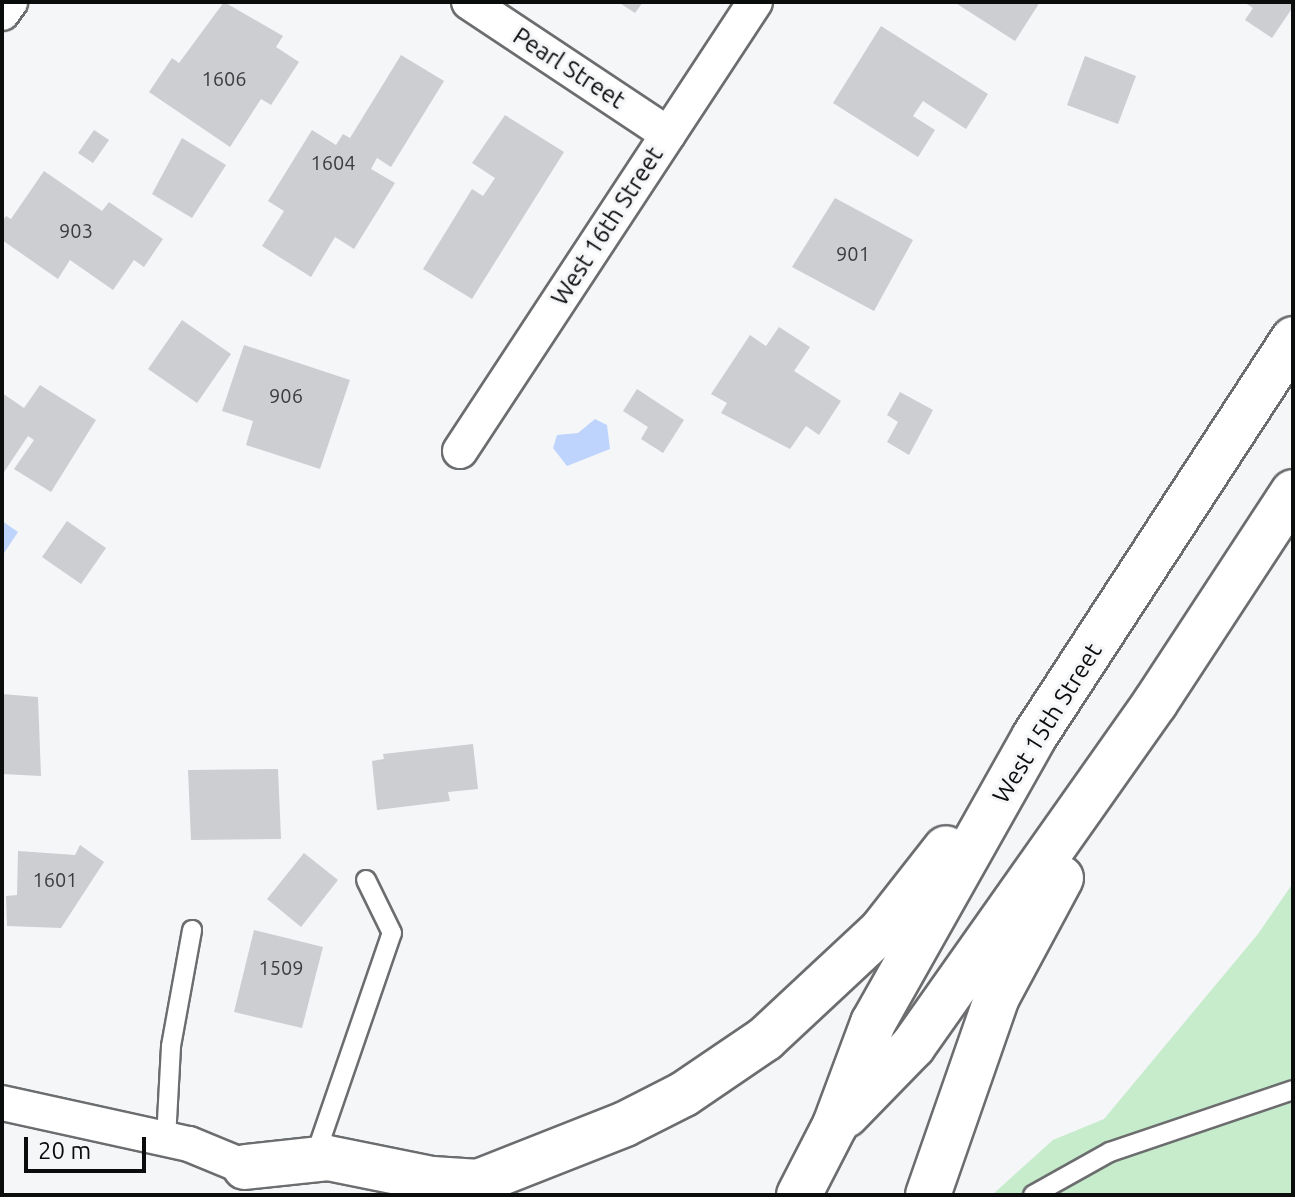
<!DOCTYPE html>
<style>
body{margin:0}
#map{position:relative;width:1295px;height:1197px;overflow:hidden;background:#f4f6f8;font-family:Ubuntu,sans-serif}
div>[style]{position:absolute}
.green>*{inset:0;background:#c6eccc}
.water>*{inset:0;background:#bed4fd}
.building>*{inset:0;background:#ccced1}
.roads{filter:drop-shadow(2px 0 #6c6d6f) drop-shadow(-2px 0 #6c6d6f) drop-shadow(0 2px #6c6d6f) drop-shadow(0 -2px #6c6d6f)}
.service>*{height:18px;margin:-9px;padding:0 9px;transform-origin:9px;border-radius:9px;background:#fff}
.minor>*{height:34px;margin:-17px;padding:0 17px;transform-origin:17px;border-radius:17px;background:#fff}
.primary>*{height:44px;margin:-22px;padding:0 22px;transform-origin:22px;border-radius:22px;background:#fff}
span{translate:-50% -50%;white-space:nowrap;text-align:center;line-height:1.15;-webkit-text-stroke:6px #f4f6f8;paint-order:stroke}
.number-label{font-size:20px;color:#3b3c3d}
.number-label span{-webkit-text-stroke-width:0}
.street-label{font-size:24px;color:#0b0c0c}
.frame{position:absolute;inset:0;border:4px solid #0b0c0c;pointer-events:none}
.scale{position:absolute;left:24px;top:1137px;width:122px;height:36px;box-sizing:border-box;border:4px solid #0b0c0c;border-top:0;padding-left:10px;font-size:24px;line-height:28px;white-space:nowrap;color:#0b0c0c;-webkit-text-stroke:6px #f4f6f8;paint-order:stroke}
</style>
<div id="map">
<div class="green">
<i style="clip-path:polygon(1293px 883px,1293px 1195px,992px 1195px,1053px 1140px,1104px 1119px,1258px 934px)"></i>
</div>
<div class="water">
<i style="clip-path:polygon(595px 419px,607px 425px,610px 449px,567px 466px,553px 448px,557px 435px,578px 433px)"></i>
<i style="clip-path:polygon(2px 521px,18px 532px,2px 556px)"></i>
</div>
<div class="building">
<i style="clip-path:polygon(224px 2px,283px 36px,276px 47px,299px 62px,271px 105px,261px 99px,230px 147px,149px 92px,172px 58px,179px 63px)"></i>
<i style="clip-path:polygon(618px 2px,643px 2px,635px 13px)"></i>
<i style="clip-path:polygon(954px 2px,1040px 2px,1015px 41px)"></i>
<i style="clip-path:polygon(1244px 2px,1293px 2px,1293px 7px,1272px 38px,1245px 20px,1253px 8px)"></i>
<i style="clip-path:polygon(881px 26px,988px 94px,966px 129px,923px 101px,913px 116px,935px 130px,918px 157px,833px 103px)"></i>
<i style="clip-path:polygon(401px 55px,444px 81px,391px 167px,377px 158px,371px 169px,395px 183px,354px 249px,335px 237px,311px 277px,262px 246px,284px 211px,268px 201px,312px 130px,336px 145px,343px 134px,350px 138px)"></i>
<i style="clip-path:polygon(1085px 56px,1136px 76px,1118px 124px,1067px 105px)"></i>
<i style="clip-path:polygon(505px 115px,564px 152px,472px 299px,423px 269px,472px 189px,483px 196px,495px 178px,472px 163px)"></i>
<i style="clip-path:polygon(94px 130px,109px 140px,93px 163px,78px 153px)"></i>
<i style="clip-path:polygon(182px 138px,226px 165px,192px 218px,152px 194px)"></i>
<i style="clip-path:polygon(44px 171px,102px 211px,109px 202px,163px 239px,144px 267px,134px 260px,113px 290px,70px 260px,58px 279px,2px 240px,2px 222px,6px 216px,11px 219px)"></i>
<i style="clip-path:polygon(835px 198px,913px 240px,874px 311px,792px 267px)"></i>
<i style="clip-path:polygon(182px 320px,231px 354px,197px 403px,148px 369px)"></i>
<i style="clip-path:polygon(779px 327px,810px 347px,794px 371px,841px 401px,819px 435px,806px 426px,790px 449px,721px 413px,727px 403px,711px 394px,750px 335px,766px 346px)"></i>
<i style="clip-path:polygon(244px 345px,350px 380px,320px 469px,246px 445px,253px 421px,222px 411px)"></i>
<i style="clip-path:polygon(40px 385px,96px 420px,51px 492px,14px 469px,34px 440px,28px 436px,2px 475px,2px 393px,24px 408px)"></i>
<i style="clip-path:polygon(637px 389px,684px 420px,663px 453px,641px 439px,648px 427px,623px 411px)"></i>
<i style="clip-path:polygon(900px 392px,933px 410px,909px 455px,887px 442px,898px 422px,887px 415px)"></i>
<i style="clip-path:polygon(67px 521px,106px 548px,81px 584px,42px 557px)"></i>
<i style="clip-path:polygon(2px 694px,38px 697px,41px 776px,2px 774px)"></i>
<i style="clip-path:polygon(473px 744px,478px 789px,448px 792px,450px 801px,377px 810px,372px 761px,384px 759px,383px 754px)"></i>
<i style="clip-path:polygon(278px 769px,281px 839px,191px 840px,188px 770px)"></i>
<i style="clip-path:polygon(80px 845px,104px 862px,61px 928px,7px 926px,6px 896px,17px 895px,18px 851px,75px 855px)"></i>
<i style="clip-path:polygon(304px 853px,338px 880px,301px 927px,267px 899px)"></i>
<i style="clip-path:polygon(254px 930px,323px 947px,302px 1028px,234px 1012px)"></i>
</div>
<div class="roads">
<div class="service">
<i style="left:166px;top:1139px;width:93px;rotate:-86.9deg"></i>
<i style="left:171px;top:1046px;width:118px;rotate:-79.7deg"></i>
<i style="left:314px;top:1159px;width:239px;rotate:-71deg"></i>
<i style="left:392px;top:933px;width:59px;rotate:-116.1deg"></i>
<i style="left:1033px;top:1195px;width:88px;rotate:-29.2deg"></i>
<i style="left:1110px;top:1152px;width:193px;rotate:-18.7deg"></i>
</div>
<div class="minor">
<i style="left:469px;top:2px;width:239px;rotate:33.6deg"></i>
<i style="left:2px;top:13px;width:14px;rotate:-54deg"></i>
<i style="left:460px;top:451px;width:537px;rotate:-56.69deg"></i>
<i style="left:2px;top:1103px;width:191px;rotate:12.4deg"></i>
<i style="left:189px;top:1144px;width:61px;rotate:22.3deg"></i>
</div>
<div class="primary">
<i style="left:846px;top:1115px;width:96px;rotate:-45.8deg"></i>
<i style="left:913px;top:1046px;width:420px;rotate:-54.8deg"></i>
<i style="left:1155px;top:703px;width:252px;rotate:-56.8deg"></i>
<i style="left:245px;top:1167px;width:83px;rotate:-6.2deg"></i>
<i style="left:328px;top:1158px;width:106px;rotate:11.4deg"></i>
<i style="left:432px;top:1179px;width:47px;rotate:3.7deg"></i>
<i style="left:445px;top:1195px;width:193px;rotate:-21.5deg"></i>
<i style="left:625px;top:1124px;width:66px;rotate:-27deg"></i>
<i style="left:684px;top:1094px;width:98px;rotate:-34.2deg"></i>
<i style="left:765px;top:1039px;width:158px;rotate:-43deg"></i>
<i style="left:881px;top:931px;width:105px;rotate:-51.9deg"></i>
<i style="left:799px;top:1195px;width:79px;rotate:-62.8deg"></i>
<i style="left:835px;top:1125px;width:109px;rotate:-69.6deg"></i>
<i style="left:873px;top:1023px;width:328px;rotate:-60.6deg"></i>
<i style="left:1034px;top:737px;width:475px;rotate:-56.9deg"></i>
<i style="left:928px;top:1195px;width:210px;rotate:-70.8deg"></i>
<i style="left:997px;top:997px;width:135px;rotate:-61.7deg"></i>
</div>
</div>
<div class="number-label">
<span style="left:224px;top:78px">1606</span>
<span style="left:333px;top:162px">1604</span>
<span style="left:76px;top:230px">903</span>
<span style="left:853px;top:253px">901</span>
<span style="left:286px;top:395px">906</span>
<span style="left:55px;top:879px">1601</span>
<span style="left:281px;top:967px">1509</span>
</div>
<div class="street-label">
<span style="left:569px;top:68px;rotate:33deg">Pearl Street</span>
<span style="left:607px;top:226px;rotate:-57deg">West 16th Street</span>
<span style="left:1047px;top:723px;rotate:-58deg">West 15th Street</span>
</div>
<div class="frame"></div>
<div class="scale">20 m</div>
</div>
